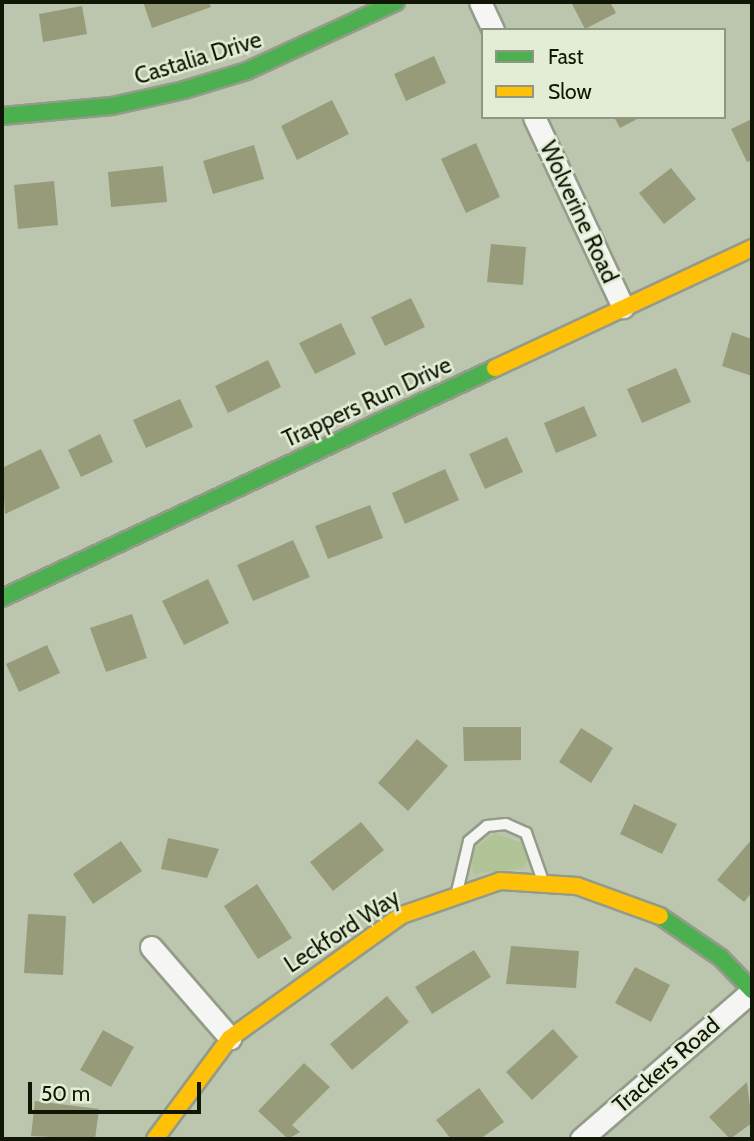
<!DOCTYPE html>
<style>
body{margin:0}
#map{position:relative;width:754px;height:1141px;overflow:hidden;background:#bcc6ae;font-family:Cabin,sans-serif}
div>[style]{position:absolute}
.green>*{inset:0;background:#b1c497}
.building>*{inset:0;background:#979b79}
.roads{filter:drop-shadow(2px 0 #949c89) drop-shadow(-2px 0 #949c89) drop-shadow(0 2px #949c89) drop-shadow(0 -2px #949c89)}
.lane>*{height:10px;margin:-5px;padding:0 5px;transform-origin:5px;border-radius:5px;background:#f5f6f3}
.street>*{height:21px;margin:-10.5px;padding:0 10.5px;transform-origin:10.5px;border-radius:10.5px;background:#f5f6f3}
.fast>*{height:16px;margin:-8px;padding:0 8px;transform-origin:8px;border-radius:8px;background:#4caf50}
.slow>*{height:16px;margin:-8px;padding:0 8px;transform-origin:8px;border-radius:8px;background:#ffc107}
span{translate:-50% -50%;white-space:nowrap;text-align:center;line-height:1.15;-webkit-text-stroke:5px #e3edd6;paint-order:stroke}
.street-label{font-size:23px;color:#101606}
.frame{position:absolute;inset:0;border:4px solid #101606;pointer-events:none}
.legend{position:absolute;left:481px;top:28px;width:245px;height:91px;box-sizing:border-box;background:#e3edd6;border:2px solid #8f9783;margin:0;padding:9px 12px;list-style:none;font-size:21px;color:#101606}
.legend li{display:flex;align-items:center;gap:14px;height:35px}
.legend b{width:35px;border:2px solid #8f9783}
.scale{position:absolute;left:28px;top:1082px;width:173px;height:32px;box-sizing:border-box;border:4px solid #101606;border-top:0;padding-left:9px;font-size:21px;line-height:24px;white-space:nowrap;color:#101606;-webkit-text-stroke:5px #e3edd6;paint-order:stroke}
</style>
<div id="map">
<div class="green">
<i style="clip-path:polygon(495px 833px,522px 843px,529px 858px,524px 868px,473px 874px,471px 851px)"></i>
</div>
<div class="building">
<i style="clip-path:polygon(143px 2px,209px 2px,211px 7px,152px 28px)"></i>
<i style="clip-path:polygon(571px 2px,610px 2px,616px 13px,585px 29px)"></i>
<i style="clip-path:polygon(82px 6px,87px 34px,43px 42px,39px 14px)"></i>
<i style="clip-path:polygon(434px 56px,446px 83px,406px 101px,394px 74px)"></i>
<i style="clip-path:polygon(332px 100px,349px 134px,297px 160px,281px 126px)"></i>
<i style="clip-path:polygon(614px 117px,641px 117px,620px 128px)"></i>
<i style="clip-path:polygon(752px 119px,752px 160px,747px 162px,731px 129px)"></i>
<i style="clip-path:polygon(476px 143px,500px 197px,466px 213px,441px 159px)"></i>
<i style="clip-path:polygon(254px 145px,264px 179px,213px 194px,203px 161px)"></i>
<i style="clip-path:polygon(163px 166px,167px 202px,111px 207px,108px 172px)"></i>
<i style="clip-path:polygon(671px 168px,696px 199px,664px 224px,639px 193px)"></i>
<i style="clip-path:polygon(54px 181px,58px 225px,18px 229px,14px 185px)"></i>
<i style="clip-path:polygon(491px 244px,526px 247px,523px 285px,487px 282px)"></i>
<i style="clip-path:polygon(411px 298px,425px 327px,385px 346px,371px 317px)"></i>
<i style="clip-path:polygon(341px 323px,356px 354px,315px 374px,299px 343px)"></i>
<i style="clip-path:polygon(732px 332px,752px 339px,752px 376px,722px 366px)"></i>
<i style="clip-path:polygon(268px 360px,281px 387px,228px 413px,215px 386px)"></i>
<i style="clip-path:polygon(676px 368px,691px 402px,642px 423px,627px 389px)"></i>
<i style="clip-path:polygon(180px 399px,193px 427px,146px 448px,133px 420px)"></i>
<i style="clip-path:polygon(584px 406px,597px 436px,556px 453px,544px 423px)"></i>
<i style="clip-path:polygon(100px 434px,113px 462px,81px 477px,68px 450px)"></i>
<i style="clip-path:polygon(507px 437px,523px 472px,485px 489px,469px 454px)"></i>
<i style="clip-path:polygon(41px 449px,60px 488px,5px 514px,2px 468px)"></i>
<i style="clip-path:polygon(445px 469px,459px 500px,405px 524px,392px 493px)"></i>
<i style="clip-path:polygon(370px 505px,383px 538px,328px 559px,315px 526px)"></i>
<i style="clip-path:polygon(293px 540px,310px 577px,253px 601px,237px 565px)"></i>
<i style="clip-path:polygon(208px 579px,229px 623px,184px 645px,162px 601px)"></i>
<i style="clip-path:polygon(132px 614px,147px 658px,106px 672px,90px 628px)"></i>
<i style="clip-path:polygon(47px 645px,60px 673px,19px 692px,6px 664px)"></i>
<i style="clip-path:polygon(463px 727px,521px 727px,521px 760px,464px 761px)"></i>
<i style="clip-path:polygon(581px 728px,613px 748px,591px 783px,559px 762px)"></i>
<i style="clip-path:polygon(417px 739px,448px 766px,408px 811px,378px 783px)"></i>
<i style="clip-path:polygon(634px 804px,677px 824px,662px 854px,620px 834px)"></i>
<i style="clip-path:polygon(361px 822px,384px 850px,333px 891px,310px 862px)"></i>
<i style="clip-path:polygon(168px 838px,219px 849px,207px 878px,161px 869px)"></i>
<i style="clip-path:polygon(752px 839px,752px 892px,744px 902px,717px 880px)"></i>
<i style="clip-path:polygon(121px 841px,142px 871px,93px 904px,73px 874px)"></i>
<i style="clip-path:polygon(257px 884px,292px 938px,258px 959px,224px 906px)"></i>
<i style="clip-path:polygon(28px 914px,66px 916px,63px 975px,24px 973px)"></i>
<i style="clip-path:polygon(511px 946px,579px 951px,576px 988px,506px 984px)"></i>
<i style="clip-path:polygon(474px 950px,491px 977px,432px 1014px,415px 987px)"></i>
<i style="clip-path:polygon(635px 967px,670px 985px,651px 1022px,615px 1003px)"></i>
<i style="clip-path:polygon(387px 996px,409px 1022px,352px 1070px,330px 1044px)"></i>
<i style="clip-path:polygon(553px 1029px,578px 1057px,532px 1100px,506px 1072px)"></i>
<i style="clip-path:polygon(103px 1030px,134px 1047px,111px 1087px,80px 1070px)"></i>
<i style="clip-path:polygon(304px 1063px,330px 1087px,292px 1125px,300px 1132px,288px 1139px,258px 1111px)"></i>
<i style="clip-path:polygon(747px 1082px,752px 1123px,730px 1139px,709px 1117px)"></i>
<i style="clip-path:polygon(479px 1088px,504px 1122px,480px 1139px,451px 1139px,436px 1120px)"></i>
<i style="clip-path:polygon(35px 1101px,99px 1109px,95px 1139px,31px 1136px)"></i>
</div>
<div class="roads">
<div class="lane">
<i style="left:457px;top:892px;width:52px;rotate:-76.8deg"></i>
<i style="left:469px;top:841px;width:23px;rotate:-40deg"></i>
<i style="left:487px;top:826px;width:19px;rotate:-6deg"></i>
<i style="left:506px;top:824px;width:22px;rotate:24deg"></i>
<i style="left:526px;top:833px;width:51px;rotate:70.5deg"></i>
</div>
<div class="street">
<i style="left:480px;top:2px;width:31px;rotate:65deg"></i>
<i style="left:534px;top:117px;width:210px;rotate:64.9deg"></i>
<i style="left:151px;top:947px;width:121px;rotate:49deg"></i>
<i style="left:581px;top:1139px;width:226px;rotate:-40.9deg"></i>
</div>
<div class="fast">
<i style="left:2px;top:116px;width:110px;rotate:-5.2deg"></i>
<i style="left:112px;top:106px;width:74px;rotate:-12.5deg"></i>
<i style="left:184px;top:90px;width:66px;rotate:-16.8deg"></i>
<i style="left:247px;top:71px;width:164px;rotate:-24.8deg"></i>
<i style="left:2px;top:598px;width:544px;rotate:-25.01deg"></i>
<i style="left:660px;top:916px;width:74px;rotate:34.5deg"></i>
<i style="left:721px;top:958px;width:45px;rotate:45.9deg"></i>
</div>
<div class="slow">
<i style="left:495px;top:368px;width:284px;rotate:-25deg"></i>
<i style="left:155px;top:1139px;width:126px;rotate:-53.4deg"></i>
<i style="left:230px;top:1038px;width:211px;rotate:-35.6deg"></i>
<i style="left:402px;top:915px;width:104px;rotate:-19.1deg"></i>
<i style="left:500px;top:881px;width:77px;rotate:3.7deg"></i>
<i style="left:577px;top:886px;width:88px;rotate:19.9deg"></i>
</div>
</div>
<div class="street-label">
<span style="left:198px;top:58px;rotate:-17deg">Castalia Drive</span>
<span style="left:579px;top:212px;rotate:65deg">Wolverine Road</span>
<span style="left:367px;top:402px;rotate:-25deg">Trappers Run Drive</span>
<span style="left:342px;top:931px;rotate:-33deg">Leckford Way</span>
<span style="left:666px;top:1065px;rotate:-41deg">Trackers Road</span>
</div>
<div class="frame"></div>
<ul class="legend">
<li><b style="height:9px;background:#4caf50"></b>Fast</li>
<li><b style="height:9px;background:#ffc107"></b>Slow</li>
</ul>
<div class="scale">50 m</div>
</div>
